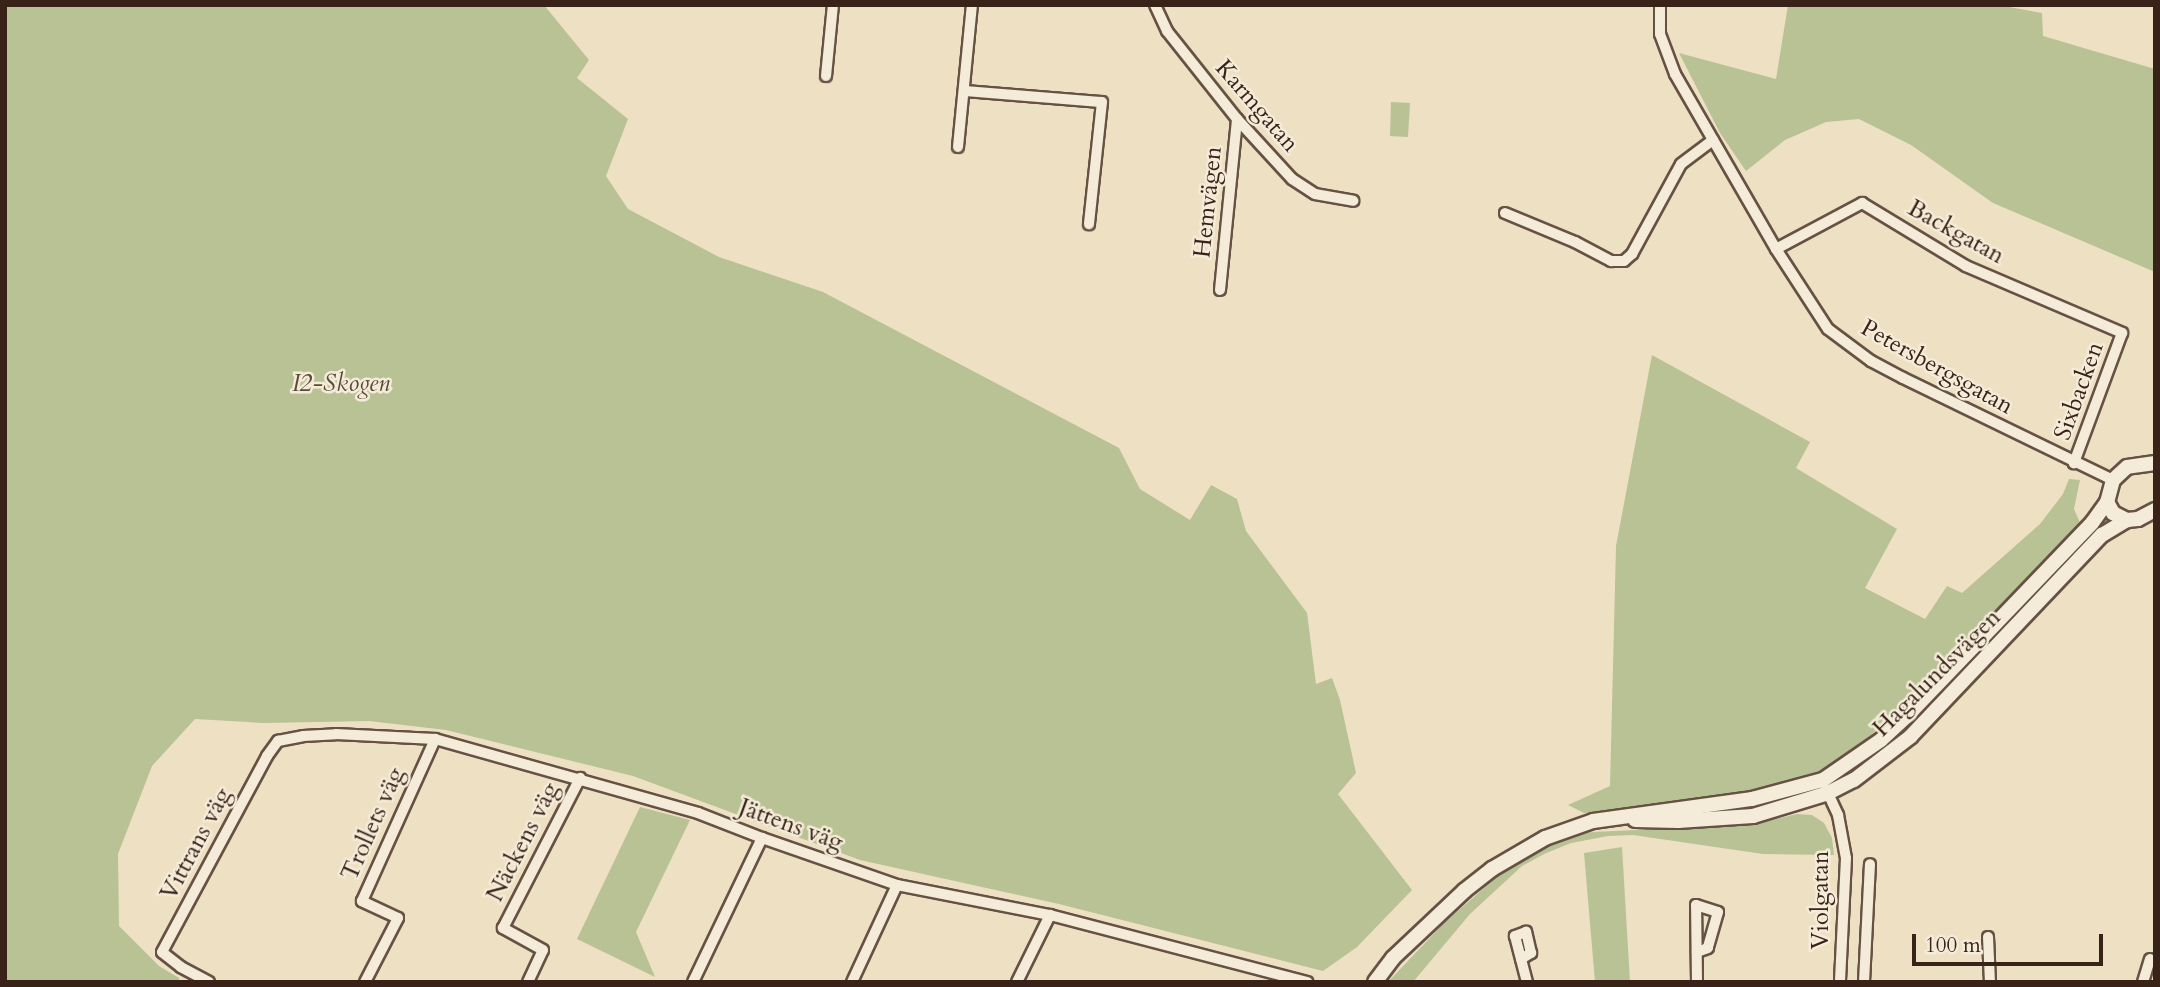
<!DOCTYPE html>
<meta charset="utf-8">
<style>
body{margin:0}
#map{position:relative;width:2160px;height:987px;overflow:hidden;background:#eee0c3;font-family:Cardo,serif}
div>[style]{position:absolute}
.green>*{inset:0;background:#b8c294}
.roads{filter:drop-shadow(2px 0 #665244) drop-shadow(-2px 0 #665244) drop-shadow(0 2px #665244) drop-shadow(0 -2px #665244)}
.minor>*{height:10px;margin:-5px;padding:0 5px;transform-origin:5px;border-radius:5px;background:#f4ebd8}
.tertiary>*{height:14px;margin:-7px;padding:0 7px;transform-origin:7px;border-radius:7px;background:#f4ebd8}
span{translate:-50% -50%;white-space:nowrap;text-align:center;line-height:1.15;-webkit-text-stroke:5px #f4ebd8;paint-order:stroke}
.street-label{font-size:24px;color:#392319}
.park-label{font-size:24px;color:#594b38;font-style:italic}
.frame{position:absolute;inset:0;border:7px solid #392319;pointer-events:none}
.scale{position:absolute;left:1912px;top:934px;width:191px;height:32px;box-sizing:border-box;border:4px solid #392319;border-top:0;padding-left:9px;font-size:21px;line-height:24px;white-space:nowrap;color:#392319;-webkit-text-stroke:5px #f4ebd8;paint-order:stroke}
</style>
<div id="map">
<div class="green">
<i style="clip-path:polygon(5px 5px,544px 5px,589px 60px,577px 78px,628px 119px,606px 176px,628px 209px,719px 257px,823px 292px,1119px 448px,1140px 489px,1190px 520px,1211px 485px,1237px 499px,1246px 531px,1307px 613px,1316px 684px,1332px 678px,1340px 700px,1356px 773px,1338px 794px,1412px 890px,1357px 947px,1323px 971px,1059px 904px,860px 860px,633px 776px,446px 730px,369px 721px,264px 723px,195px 719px,152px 766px,118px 854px,119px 926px,159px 966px,179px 978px,179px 982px,5px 982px)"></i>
<i style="clip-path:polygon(1788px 5px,1998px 5px,2042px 13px,2043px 36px,2155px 69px,2155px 272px,1993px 203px,1911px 145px,1859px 119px,1826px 122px,1785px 140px,1746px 171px,1720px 133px,1679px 53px,1776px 79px)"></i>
<i style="clip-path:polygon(1391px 102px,1410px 103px,1408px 137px,1390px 136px)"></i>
<i style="clip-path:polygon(1652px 355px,1810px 442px,1796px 468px,1897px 529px,1865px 588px,1925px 619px,1947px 586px,1962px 593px,2040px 524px,2063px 494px,2069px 479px,2080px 480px,2074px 509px,2081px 525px,1867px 739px,1816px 773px,1740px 793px,1584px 813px,1568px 805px,1610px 786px,1616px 546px)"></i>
<i style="clip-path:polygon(640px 807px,690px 820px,636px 932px,655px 977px,577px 939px)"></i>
<i style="clip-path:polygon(1797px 814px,1812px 815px,1824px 823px,1832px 838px,1834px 855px,1763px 854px,1633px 835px,1608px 836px,1571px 843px,1544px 854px,1522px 866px,1470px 914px,1413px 982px,1388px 982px,1444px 923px,1498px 876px,1529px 855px,1569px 836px,1592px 832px,1750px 825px)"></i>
<i style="clip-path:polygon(1622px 847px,1630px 982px,1595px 982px,1584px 853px)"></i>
</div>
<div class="roads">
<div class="minor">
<i style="left:1155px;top:5px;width:29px;rotate:65deg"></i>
<i style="left:1167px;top:31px;width:112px;rotate:51.5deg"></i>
<i style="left:1237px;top:119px;width:81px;rotate:47.5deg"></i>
<i style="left:1292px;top:179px;width:27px;rotate:33deg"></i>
<i style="left:1315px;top:194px;width:39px;rotate:10deg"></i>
<i style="left:1660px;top:5px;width:29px;rotate:90deg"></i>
<i style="left:1660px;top:34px;width:43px;rotate:69.4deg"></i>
<i style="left:1675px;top:74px;width:202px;rotate:60deg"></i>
<i style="left:1776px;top:249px;width:95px;rotate:57deg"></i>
<i style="left:1828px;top:329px;width:54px;rotate:36.7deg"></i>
<i style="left:1871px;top:361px;width:36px;rotate:28deg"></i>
<i style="left:1903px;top:378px;width:233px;rotate:25.9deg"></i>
<i style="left:826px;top:76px;width:71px;rotate:-84.4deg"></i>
<i style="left:964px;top:91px;width:138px;rotate:4.6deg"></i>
<i style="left:1102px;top:102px;width:123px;rotate:96.1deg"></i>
<i style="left:958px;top:147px;width:143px;rotate:-84.4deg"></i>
<i style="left:1505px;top:213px;width:76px;rotate:22.5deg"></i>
<i style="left:1575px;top:242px;width:41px;rotate:27.8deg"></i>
<i style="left:1611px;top:261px;width:13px"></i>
<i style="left:1624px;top:261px;width:11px;rotate:-41deg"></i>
<i style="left:1632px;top:254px;width:102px;rotate:-61.4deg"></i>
<i style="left:1681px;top:164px;width:40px;rotate:-37deg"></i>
<i style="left:1776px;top:249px;width:98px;rotate:-28.1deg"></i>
<i style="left:1862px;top:203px;width:122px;rotate:31.2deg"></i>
<i style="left:1966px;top:266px;width:170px;rotate:23.2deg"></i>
<i style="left:2122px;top:333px;width:139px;rotate:110.3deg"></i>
<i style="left:1220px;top:290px;width:172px;rotate:-84.3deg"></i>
<i style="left:1826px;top:789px;width:29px;rotate:65deg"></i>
<i style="left:1838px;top:815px;width:44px;rotate:79.5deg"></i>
<i style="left:1846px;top:858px;width:124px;rotate:92.8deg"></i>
<i style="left:1988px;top:937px;width:45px;rotate:87.5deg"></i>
<i style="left:1521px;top:959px;width:12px;rotate:-31deg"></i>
<i style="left:1531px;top:953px;width:22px;rotate:-103deg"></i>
<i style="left:1526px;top:932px;width:12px;rotate:160deg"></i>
<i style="left:1515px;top:936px;width:48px;rotate:75.4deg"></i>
<i style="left:209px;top:982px;width:32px;rotate:-152deg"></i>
<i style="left:181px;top:967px;width:24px;rotate:-142deg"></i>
<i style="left:162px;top:952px;width:222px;rotate:-61.8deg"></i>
<i style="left:267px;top:756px;width:19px;rotate:-54deg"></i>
<i style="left:278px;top:741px;width:25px;rotate:-11deg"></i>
<i style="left:303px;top:736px;width:33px;rotate:-3deg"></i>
<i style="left:336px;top:734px;width:99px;rotate:2.9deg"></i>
<i style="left:435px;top:739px;width:273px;rotate:15.7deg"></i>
<i style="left:698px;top:813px;width:69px;rotate:21.3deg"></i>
<i style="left:762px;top:838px;width:143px;rotate:19.2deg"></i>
<i style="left:897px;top:885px;width:156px;rotate:11.1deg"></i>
<i style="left:1050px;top:915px;width:266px;rotate:14.6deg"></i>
<i style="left:365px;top:982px;width:72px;rotate:-62.7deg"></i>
<i style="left:398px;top:918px;width:40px;rotate:-155deg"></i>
<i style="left:362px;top:901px;width:178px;rotate:-65.7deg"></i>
<i style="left:528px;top:982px;width:35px;rotate:-65deg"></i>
<i style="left:543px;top:950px;width:46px;rotate:-151.2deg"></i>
<i style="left:503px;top:928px;width:169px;rotate:-62.8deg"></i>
<i style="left:693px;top:982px;width:160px;rotate:-64.4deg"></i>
<i style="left:852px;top:982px;width:107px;rotate:-65.1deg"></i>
<i style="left:1017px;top:982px;width:75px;rotate:-63.8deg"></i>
<i style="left:1697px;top:982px;width:77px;rotate:-90.7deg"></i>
<i style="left:1696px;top:905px;width:23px;rotate:18deg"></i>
<i style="left:1718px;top:912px;width:37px;rotate:106deg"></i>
<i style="left:1708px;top:948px;width:12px;rotate:160deg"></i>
<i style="left:1864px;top:982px;width:118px;rotate:-87.1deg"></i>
<i style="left:2143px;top:982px;width:24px;rotate:-73deg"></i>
</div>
<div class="tertiary">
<i style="left:2155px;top:463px;width:28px;rotate:172deg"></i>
<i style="left:2127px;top:467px;width:19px;rotate:137deg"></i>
<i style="left:2113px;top:480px;width:23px;rotate:105deg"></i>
<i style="left:2107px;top:502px;width:13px;rotate:61deg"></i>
<i style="left:2113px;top:513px;width:16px;rotate:27deg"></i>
<i style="left:2127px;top:520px;width:11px;rotate:-5deg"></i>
<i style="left:2138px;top:519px;width:19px;rotate:-28deg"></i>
<i style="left:1635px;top:820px;width:43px;rotate:1.3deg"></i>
<i style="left:1678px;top:821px;width:75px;rotate:-3.8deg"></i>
<i style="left:1753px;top:816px;width:78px;rotate:-17deg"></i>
<i style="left:1828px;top:793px;width:29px;rotate:-27deg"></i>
<i style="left:1854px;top:780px;width:71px;rotate:-37.5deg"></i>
<i style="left:1910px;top:737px;width:279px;rotate:-46.5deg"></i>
<i style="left:2102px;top:535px;width:29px;rotate:-31deg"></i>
<i style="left:1375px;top:982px;width:30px;rotate:-53deg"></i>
<i style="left:1393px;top:958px;width:98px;rotate:-43.3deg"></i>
<i style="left:1464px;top:891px;width:36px;rotate:-38deg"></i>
<i style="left:1492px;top:869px;width:61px;rotate:-30.3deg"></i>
<i style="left:1545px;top:838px;width:51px;rotate:-19.5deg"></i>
<i style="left:1593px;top:821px;width:161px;rotate:-7.9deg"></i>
<i style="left:1752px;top:799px;width:73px;rotate:-15deg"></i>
<i style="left:1823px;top:780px;width:70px;rotate:-34.6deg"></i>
<i style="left:1881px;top:740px;width:34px;rotate:-43deg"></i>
<i style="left:1906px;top:717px;width:269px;rotate:-46.2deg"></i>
<i style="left:2092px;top:523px;width:26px;rotate:-54deg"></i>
</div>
</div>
<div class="street-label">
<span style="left:1257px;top:106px;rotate:49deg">Karmgatan</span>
<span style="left:1208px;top:202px;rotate:-84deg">Hemvägen</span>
<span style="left:1956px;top:232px;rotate:29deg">Backgatan</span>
<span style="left:1937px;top:367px;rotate:29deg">Petersbergsgatan</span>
<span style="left:2079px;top:391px;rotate:-70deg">Sixbacken</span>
<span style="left:1937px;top:673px;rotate:-45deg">Hagalundsvägen</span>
<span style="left:373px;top:824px;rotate:-66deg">Trollets väg</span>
<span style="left:791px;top:825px;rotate:20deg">Jättens väg</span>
<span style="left:523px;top:842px;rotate:-63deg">Näckens väg</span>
<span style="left:196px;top:844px;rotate:-62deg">Vittrans väg</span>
<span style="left:1821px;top:900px;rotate:-90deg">Violgatan</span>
</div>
<div class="park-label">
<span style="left:341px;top:384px">I2-Skogen</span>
</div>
<div class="frame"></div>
<div class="scale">100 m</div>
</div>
